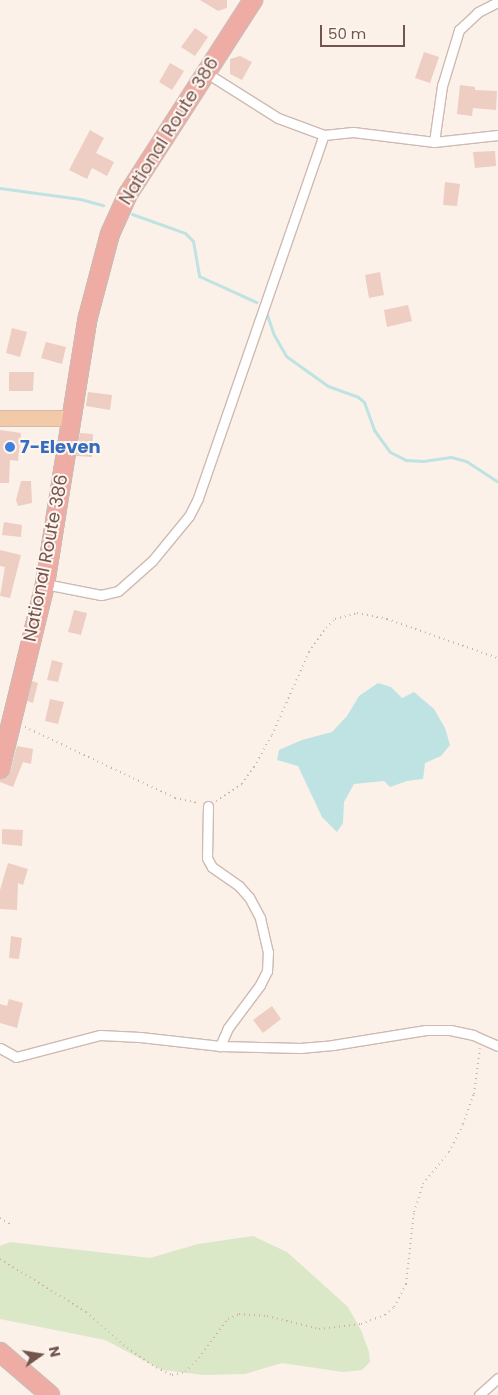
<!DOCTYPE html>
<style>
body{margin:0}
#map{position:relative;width:498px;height:1395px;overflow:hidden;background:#fbf1e9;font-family:Poppins,sans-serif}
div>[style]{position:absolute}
.green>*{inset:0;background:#dae8c8}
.water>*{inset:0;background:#bee3e2}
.stream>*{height:3px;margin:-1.5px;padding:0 1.5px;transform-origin:1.5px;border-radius:1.5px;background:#bee3e2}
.building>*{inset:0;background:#eecdc3}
.path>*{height:2px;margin-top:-1px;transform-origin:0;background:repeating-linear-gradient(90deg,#d3b0a5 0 1px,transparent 0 5px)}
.roads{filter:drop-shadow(1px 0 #cebab2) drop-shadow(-1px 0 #cebab2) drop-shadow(0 1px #cebab2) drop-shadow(0 -1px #cebab2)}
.street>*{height:9px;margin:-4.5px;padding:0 4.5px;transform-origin:4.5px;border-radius:4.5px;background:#fff}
.primary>*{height:15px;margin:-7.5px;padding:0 7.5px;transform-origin:7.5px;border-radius:7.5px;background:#f3caa7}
.highway>*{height:18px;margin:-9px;padding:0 9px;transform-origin:9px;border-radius:9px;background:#efaca5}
.dots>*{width:14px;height:14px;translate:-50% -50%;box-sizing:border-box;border:2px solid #fef5ef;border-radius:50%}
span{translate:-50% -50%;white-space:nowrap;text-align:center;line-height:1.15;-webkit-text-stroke:4px #fef5ef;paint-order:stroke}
.street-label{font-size:18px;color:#73554e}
.shop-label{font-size:18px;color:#366cbe;font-weight:700}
.left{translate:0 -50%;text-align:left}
.north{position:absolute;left:15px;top:1330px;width:50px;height:50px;-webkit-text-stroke:4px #fef5ef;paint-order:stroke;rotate:77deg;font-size:14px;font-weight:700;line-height:20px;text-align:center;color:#73554e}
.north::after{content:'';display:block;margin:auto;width:18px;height:22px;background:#73554e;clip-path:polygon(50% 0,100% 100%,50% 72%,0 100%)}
.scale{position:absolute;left:320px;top:25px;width:85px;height:22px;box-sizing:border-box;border:2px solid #73554e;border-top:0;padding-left:6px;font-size:15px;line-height:18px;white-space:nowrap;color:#73554e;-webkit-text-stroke:4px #fef5ef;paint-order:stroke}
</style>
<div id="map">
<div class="green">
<i style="clip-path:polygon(253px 1236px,287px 1252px,348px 1307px,361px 1330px,369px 1352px,370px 1362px,362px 1370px,343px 1372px,282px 1363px,245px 1374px,204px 1375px,162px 1370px,105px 1340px,0 1319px,0 1246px,10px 1242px,150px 1258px,198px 1244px)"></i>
</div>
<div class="water">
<i style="clip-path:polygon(378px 683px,391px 687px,402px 698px,414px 692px,434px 709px,445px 728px,450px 745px,441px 756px,425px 763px,423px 779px,407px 781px,390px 787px,384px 781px,354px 784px,344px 802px,343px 823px,337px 832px,322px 817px,298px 766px,277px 760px,279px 750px,302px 740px,332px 732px,347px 716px,359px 696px)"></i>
</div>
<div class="stream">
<i style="left:0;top:188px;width:81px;rotate:7.8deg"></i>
<i style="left:80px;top:199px;width:24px;rotate:15deg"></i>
<i style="left:132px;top:214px;width:56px;rotate:19.7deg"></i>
<i style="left:185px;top:233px;width:11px;rotate:45deg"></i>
<i style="left:193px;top:241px;width:36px;rotate:80deg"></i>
<i style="left:199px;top:276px;width:63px;rotate:24.5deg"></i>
<i style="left:266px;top:312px;width:24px;rotate:71deg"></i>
<i style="left:274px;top:335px;width:24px;rotate:60deg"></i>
<i style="left:286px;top:356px;width:52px;rotate:35.5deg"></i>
<i style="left:328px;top:386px;width:32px;rotate:20deg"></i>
<i style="left:358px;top:397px;width:8px;rotate:40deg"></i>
<i style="left:364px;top:402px;width:30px;rotate:70deg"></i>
<i style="left:374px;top:430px;width:27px;rotate:54deg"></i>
<i style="left:390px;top:452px;width:18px;rotate:27deg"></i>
<i style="left:406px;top:460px;width:17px;rotate:3deg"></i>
<i style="left:423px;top:461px;width:28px;rotate:-8deg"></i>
<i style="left:451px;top:457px;width:16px;rotate:15deg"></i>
<i style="left:466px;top:461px;width:38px;rotate:33deg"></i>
</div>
<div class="building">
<i style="clip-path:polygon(200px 0,227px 0,227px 8px,218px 11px)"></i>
<i style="clip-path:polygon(195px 28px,208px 37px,195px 56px,181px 47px)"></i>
<i style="clip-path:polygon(424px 52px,439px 57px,430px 83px,415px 78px)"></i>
<i style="clip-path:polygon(240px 56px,252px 62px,242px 80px,230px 74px,230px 59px)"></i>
<i style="clip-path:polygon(170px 63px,184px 71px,172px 90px,159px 82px)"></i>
<i style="clip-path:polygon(460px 85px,475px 87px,475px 90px,497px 91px,496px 110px,473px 108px,472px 116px,457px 114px)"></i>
<i style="clip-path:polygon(90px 130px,104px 138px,96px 153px,114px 162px,107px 176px,92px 168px,87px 179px,69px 170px)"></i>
<i style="clip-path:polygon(495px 151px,496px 166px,475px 168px,473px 152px)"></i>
<i style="clip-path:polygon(445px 182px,460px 184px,457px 206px,443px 205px)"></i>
<i style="clip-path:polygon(380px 272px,384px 295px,369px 298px,365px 275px)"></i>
<i style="clip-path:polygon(408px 305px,412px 321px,387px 327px,384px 310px)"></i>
<i style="clip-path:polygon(12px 328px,27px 332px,20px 357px,6px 353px)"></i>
<i style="clip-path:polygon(46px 342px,66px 347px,62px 364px,41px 358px)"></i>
<i style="clip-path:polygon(9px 372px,34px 372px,33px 391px,9px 391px)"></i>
<i style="clip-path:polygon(88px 392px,112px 395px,110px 410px,86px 406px)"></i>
<i style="clip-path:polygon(0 430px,21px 433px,18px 461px,10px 460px,9px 483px,0 483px)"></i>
<i style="clip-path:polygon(80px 433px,93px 434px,92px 457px,76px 456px)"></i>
<i style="clip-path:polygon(21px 481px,31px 481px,32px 503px,18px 506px,16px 500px)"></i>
<i style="clip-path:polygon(4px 522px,22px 525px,21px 537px,2px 535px)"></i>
<i style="clip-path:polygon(0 550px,21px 555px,10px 598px,0 596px,5px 567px,0 566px)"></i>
<i style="clip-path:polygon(74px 610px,87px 613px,81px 635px,68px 632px)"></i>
<i style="clip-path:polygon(52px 660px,63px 663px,58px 682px,47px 680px)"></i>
<i style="clip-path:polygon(32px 681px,38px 683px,33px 703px,27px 701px)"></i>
<i style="clip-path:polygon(50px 699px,64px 702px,58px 724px,45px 721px)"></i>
<i style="clip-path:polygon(17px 746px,33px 749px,31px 764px,23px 762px,13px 787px,0 782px,0 779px,7px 777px,10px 772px)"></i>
<i style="clip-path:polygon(2px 829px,23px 830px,22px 846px,2px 844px)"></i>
<i style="clip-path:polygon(8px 863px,28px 869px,23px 885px,18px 883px,17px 910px,0 909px,0 890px)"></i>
<i style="clip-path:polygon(11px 936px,22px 938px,19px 959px,9px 958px)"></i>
<i style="clip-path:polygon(9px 999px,23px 1003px,17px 1028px,0 1023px,0 1004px,7px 1006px)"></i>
<i style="clip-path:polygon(272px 1006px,281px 1019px,263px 1033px,253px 1020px)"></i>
</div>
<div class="path">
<i style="left:25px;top:727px;width:166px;rotate:25.3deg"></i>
<i style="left:175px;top:798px;width:24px;rotate:12deg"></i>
<i style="left:216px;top:801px;width:31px;rotate:-33deg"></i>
<i style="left:242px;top:784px;width:21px;rotate:-55deg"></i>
<i style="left:254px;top:767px;width:37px;rotate:-61deg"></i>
<i style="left:272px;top:735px;width:91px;rotate:-66deg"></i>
<i style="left:309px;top:652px;width:29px;rotate:-55deg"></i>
<i style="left:326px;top:628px;width:13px;rotate:-45deg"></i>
<i style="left:335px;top:619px;width:23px;rotate:-15deg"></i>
<i style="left:357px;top:613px;width:31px;rotate:11deg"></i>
<i style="left:387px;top:619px;width:118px;rotate:19.4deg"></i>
<i style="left:0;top:1218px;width:14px;rotate:30deg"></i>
<i style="left:0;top:1259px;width:101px;rotate:31.6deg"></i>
<i style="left:86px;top:1312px;width:55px;rotate:41.3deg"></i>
<i style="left:127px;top:1348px;width:30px;rotate:34deg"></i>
<i style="left:152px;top:1365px;width:22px;rotate:27deg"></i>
<i style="left:172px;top:1375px;width:13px;rotate:-13deg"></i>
<i style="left:185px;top:1372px;width:20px;rotate:-45deg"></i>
<i style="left:199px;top:1358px;width:49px;rotate:-53.4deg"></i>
<i style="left:228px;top:1319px;width:12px;rotate:-24deg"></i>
<i style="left:239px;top:1314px;width:28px;rotate:4deg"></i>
<i style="left:267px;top:1316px;width:54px;rotate:14deg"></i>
<i style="left:319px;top:1329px;width:42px;rotate:-6.8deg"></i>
<i style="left:361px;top:1324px;width:26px;rotate:-21deg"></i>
<i style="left:385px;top:1315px;width:12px;rotate:-42deg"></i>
<i style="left:394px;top:1307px;width:26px;rotate:-62deg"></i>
<i style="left:406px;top:1284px;width:72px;rotate:-83.7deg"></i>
<i style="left:414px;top:1212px;width:29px;rotate:-72deg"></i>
<i style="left:423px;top:1184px;width:41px;rotate:-50.9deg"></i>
<i style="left:449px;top:1152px;width:31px;rotate:-63deg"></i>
<i style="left:463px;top:1124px;width:32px;rotate:-70deg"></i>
<i style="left:474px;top:1094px;width:46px;rotate:-82.6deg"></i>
</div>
<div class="roads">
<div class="street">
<i style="left:205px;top:72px;width:86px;rotate:32.2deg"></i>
<i style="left:278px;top:118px;width:49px;rotate:20.3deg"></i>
<i style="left:324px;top:135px;width:29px;rotate:-6deg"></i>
<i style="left:353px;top:132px;width:82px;rotate:7deg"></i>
<i style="left:434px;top:142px;width:64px;rotate:-6.2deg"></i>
<i style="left:434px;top:142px;width:57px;rotate:-81.9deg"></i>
<i style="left:442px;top:86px;width:59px;rotate:-73.1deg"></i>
<i style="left:459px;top:30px;width:26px;rotate:-43deg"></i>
<i style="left:478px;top:12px;width:22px;rotate:-27deg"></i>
<i style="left:45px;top:584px;width:57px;rotate:11.1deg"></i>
<i style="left:101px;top:595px;width:17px;rotate:-13deg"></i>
<i style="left:118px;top:591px;width:45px;rotate:-41.4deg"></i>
<i style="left:152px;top:561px;width:58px;rotate:-50.6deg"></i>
<i style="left:189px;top:516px;width:20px;rotate:-63deg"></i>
<i style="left:198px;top:498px;width:384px;rotate:-70.9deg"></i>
<i style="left:208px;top:806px;width:52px;rotate:91.1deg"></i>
<i style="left:207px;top:858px;width:10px;rotate:61deg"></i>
<i style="left:212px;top:867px;width:33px;rotate:35deg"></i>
<i style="left:239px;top:886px;width:15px;rotate:48deg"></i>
<i style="left:249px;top:897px;width:24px;rotate:62deg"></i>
<i style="left:260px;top:918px;width:35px;rotate:77deg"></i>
<i style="left:268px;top:952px;width:19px;rotate:93deg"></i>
<i style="left:267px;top:971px;width:16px;rotate:117deg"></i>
<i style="left:260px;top:985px;width:54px;rotate:126.7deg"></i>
<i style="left:228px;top:1028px;width:20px;rotate:114deg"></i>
<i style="left:0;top:1048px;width:18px;rotate:29deg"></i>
<i style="left:16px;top:1057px;width:87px;rotate:-14.7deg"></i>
<i style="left:100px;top:1035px;width:40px;rotate:2.9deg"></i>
<i style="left:140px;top:1037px;width:81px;rotate:6.4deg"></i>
<i style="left:220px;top:1046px;width:80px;rotate:1.4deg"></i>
<i style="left:300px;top:1048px;width:33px;rotate:-5deg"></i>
<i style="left:333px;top:1045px;width:94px;rotate:-9.2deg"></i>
<i style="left:426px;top:1030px;width:24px"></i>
<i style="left:450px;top:1030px;width:24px;rotate:12deg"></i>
<i style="left:473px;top:1035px;width:27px;rotate:24deg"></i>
<i style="left:479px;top:1395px;width:25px;rotate:-42deg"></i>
</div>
<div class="primary">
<i style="left:0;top:418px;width:71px"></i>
</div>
<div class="highway">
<i style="left:0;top:769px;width:190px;rotate:-76.3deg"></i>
<i style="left:45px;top:584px;width:270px;rotate:-80.9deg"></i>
<i style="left:88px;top:317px;width:86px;rotate:-75.2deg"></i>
<i style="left:110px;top:234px;width:44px;rotate:-65.8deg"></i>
<i style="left:128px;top:194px;width:231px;rotate:-57.2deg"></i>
<i style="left:0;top:1352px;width:66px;rotate:40.7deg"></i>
</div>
</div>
<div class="dots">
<i style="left:10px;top:447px;background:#3f7fe0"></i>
</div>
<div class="street-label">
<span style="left:169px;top:131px;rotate:-58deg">National Route 386</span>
<span style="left:46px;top:558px;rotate:-79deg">National Route 386</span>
</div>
<div class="shop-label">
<span class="left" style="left:20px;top:447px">7-Eleven</span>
</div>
<div class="north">N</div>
<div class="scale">50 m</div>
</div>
